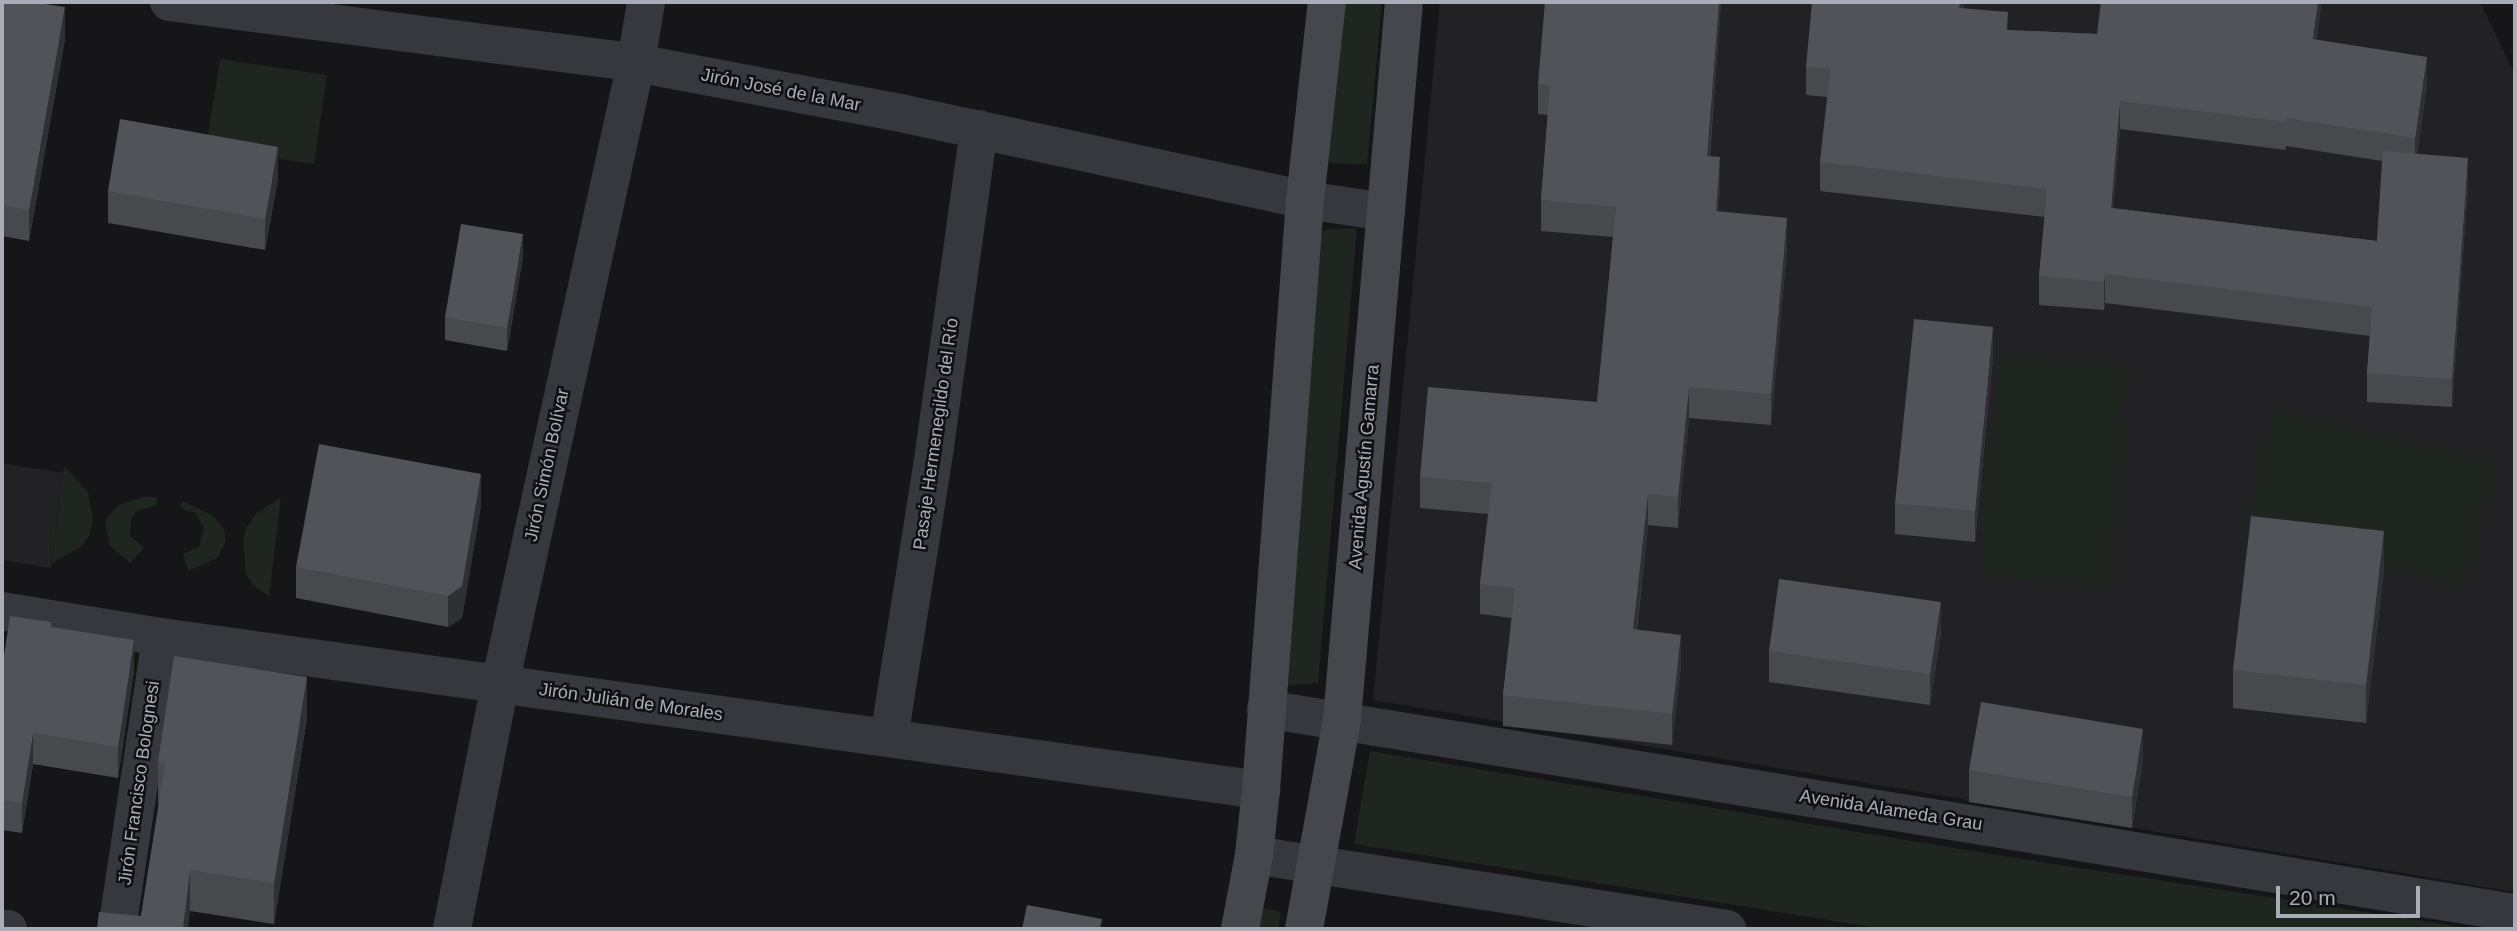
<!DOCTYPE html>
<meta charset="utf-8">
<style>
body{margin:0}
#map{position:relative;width:2517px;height:931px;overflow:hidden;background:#161618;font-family:Arial,sans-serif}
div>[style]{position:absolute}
.built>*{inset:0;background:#222225}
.green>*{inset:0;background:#1e261f}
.pedestrian>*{height:38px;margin:-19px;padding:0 19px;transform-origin:19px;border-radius:19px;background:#37383d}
.minor>*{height:38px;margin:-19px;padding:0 19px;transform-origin:19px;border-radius:19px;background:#37383d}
.secondary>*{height:38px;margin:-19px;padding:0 19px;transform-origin:19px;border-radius:19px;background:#45474d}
.wall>*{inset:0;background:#47494d}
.shaded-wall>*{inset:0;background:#2f3033}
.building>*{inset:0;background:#525359}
span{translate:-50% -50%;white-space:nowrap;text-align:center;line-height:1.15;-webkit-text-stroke:5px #111113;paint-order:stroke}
.street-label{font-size:18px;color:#a8adb8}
.frame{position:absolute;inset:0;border:4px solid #a8adb8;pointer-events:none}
.scale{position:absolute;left:2276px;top:886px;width:144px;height:32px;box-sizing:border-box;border:4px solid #a8adb8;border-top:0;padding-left:9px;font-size:21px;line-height:24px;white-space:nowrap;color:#a8adb8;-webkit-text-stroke:5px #111113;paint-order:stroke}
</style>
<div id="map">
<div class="built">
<i style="clip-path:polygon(1440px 2px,2480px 2px,2515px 75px,2515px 892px,1373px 700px)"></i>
<i style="clip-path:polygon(2px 463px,63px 473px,51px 568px,2px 560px)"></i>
</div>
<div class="green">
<i style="clip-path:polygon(1341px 2px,1382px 2px,1367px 164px,1325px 163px)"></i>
<i style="clip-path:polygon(220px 59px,327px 75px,314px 164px,206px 148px)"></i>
<i style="clip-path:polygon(1357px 228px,1318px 683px,1277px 686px,1317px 230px)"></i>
<i style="clip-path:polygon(1999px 356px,2127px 366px,2109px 586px,1981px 576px)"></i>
<i style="clip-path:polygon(2273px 411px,2494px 461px,2465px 586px,2244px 534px)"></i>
<i style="clip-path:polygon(64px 466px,88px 492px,93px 519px,89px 536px,81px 547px,52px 563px)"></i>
<i style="clip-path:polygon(142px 497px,157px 497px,157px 505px,137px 511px,131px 518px,130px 536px,144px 548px,130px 563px,110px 546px,105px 524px,108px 516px,119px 505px)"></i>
<i style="clip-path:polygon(281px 497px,269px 596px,254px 586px,246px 574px,243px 541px,246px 528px,257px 513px)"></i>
<i style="clip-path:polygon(183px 501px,213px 516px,224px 529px,226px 541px,217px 558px,188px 571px,183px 554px,199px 547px,204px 528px,195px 513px,180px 508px)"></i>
<i style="clip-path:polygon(1370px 751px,1997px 855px,2476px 929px,1884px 929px,1354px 844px)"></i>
<i style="clip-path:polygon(1252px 905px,1281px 912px,1278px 929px,1248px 929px)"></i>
</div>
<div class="pedestrian">
<i style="left:889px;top:738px;width:296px;rotate:-81deg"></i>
<i style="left:935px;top:446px;width:320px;rotate:-82.1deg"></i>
<i style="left:2px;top:929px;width:6px"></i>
</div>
<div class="minor">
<i style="left:169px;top:2px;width:471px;rotate:7.4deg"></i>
<i style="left:636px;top:63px;width:274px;rotate:10.7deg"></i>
<i style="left:905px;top:114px;width:409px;rotate:12.1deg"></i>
<i style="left:1305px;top:200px;width:82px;rotate:8.4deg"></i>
<i style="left:2px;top:611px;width:161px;rotate:9.3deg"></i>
<i style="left:161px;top:637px;width:1111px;rotate:7.92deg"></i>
<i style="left:1266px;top:709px;width:1266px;rotate:9.28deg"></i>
<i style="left:1254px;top:855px;width:479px;rotate:8.9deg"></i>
<i style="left:117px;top:929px;width:295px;rotate:-81.4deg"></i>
<i style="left:452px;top:929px;width:250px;rotate:-78.9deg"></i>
<i style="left:500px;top:684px;width:636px;rotate:-77.65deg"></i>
<i style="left:636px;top:63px;width:62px;rotate:-80.7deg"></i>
</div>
<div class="secondary">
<i style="left:1240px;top:929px;width:75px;rotate:-79.3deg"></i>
<i style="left:1254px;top:855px;width:65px;rotate:-83.9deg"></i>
<i style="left:1261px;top:790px;width:592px;rotate:-85.73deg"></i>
<i style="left:1305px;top:200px;width:199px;rotate:-83.7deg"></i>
<i style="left:1304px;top:929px;width:213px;rotate:-79.7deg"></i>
<i style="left:1342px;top:719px;width:720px;rotate:-85.06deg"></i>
</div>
<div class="wall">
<i style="clip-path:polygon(2px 2px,65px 39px,29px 241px,2px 236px)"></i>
<i style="clip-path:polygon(1721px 2px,1710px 156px,1720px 188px,1718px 212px,1787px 248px,1771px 425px,1689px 418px,1678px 528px,1648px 525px,1637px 630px,1681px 665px,1672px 745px,1503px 726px,1503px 695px,1512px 618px,1480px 614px,1480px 584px,1488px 514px,1420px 508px,1420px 477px,1597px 402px,1613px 237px,1541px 231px,1541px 200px,1548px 115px,1538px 114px,1538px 84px)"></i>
<i style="clip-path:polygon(evenodd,1964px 2px,1963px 8px,2008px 30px,2097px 34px,2317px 40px,2427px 85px,2417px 154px,2468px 186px,2452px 407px,2367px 402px,2367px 373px,2370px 336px,2105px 303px,2104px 310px,2039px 305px,2039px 276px,2045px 217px,1820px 191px,1820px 162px,1827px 97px,1806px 95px,1806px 67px,1964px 2px,2120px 129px,2286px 150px,2286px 146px,2382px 161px,2377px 241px,2113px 208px,2120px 129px)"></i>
<i style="clip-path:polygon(278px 179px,265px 250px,108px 223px,108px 191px)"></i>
<i style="clip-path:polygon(523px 257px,507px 351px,445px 340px,445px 317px)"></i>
<i style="clip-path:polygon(1993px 358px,1975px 542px,1895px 534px,1895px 503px)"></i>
<i style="clip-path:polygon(481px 505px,462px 618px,448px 627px,296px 598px,296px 567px)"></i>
<i style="clip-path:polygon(2384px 569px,2366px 723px,2233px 708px,2233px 670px)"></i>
<i style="clip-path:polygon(51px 627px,134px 670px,118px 778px,33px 764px,22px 833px,2px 830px,2px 669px)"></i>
<i style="clip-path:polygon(1941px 633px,1930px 705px,1769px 682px,1769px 651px)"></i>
<i style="clip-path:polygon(307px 718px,274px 924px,190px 911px,141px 916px,159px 804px,158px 803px,158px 762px)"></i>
<i style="clip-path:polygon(2143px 760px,2132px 828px,1969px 802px,1969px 770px)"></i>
</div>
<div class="shaded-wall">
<i style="clip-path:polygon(1719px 2px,1721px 2px,1707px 186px,1707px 156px)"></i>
<i style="clip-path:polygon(1960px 2px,1964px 2px,1959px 36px,1959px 8px)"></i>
<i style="clip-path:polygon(2318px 2px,2322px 2px,2313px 68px,2313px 39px)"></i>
<i style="clip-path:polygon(65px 7px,65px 39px,29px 241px,29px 210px)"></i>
<i style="clip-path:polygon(2427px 57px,2427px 85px,2415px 166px,2415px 138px)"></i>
<i style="clip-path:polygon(2120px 101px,2120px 129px,2111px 236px,2111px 208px)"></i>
<i style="clip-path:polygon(278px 147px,278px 179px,265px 250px,265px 219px)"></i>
<i style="clip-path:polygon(1720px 157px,1720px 188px,1716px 242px,1716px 211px)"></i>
<i style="clip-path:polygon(2468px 158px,2468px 186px,2452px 407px,2452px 379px)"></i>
<i style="clip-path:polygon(1787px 218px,1787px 248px,1771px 425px,1771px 394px)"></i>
<i style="clip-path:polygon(523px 234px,523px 257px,507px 351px,507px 328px)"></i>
<i style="clip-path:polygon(2105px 274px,2105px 303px,2104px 310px,2104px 282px)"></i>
<i style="clip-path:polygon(1993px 327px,1993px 358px,1975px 542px,1975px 511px)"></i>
<i style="clip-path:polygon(1689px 387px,1689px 418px,1678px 528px,1678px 497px)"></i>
<i style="clip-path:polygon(481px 474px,481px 505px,462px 618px,448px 627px,448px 596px)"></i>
<i style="clip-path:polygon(1648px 494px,1648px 525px,1633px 660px,1633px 629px)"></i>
<i style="clip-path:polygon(2384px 531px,2384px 569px,2366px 723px,2366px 685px)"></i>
<i style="clip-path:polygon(1941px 602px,1941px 633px,1930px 705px,1930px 674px)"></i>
<i style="clip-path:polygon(1681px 635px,1681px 665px,1672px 745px,1672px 714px)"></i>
<i style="clip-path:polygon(134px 640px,134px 670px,118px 778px,118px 747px)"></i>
<i style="clip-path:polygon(307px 677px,307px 718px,274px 924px,274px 883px)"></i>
<i style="clip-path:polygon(2143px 729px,2143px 760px,2132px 828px,2132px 797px)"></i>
<i style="clip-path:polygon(33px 733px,33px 764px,22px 833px,22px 803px)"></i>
<i style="clip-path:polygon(190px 870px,190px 911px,188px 929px,183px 929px)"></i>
</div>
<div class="building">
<i style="clip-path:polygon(2px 2px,32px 2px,65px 7px,29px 210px,2px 205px)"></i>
<i style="clip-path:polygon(1545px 2px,1719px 2px,1707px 156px,1720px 157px,1716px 211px,1787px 218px,1771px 394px,1689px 387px,1678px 497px,1648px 494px,1633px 629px,1681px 635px,1672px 714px,1503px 695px,1515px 588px,1480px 584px,1492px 483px,1420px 477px,1428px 387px,1597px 402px,1616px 207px,1541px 200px,1550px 85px,1538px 84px)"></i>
<i style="clip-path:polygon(1812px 2px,1960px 2px,1959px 8px,2008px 12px,2007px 30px,2097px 34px,2101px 2px,2318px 2px,2313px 39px,2427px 57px,2415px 138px,2286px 118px,2286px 122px,2120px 101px,2111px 208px,2377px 241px,2383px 151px,2468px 158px,2452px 379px,2367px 373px,2372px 307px,2105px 274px,2104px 282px,2039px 276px,2047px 189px,1820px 162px,1831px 69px,1806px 67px)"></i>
<i style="clip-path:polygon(120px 119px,278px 147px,265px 219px,108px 191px)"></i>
<i style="clip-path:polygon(461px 224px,523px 234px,507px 328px,445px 317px)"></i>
<i style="clip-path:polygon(1914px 319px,1993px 327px,1975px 511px,1895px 503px)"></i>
<i style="clip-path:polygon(319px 444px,481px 474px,462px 586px,448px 596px,296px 567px)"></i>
<i style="clip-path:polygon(2251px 516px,2384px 531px,2366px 685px,2233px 670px)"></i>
<i style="clip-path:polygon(1779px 579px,1941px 602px,1930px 674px,1769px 651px)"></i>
<i style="clip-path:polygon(10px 616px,51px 622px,51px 627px,134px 640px,118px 747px,33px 733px,22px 803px,2px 800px,2px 669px)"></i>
<i style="clip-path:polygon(174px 656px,307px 677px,274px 883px,190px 870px,183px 929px,97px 929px,99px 912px,141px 916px,165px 764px,158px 762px)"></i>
<i style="clip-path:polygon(1981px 702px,2143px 729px,2132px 797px,1969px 770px)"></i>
<i style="clip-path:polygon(1027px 905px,1102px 919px,1100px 929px,1022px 929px)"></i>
</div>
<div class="street-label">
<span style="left:781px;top:90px;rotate:11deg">Jirón José de la Mar</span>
<span style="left:936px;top:434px;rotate:-82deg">Pasaje Hermenegildo del Río</span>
<span style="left:547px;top:465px;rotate:-78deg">Jirón Simón Bolívar</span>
<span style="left:1364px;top:467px;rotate:-85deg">Avenida Agustín Gamarra</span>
<span style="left:631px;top:702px;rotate:8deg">Jirón Julián de Morales</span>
<span style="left:139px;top:783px;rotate:-82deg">Jirón Francisco Bolognesi</span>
<span style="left:1891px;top:810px;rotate:9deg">Avenida Alameda Grau</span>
</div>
<div class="frame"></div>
<div class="scale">20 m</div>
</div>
